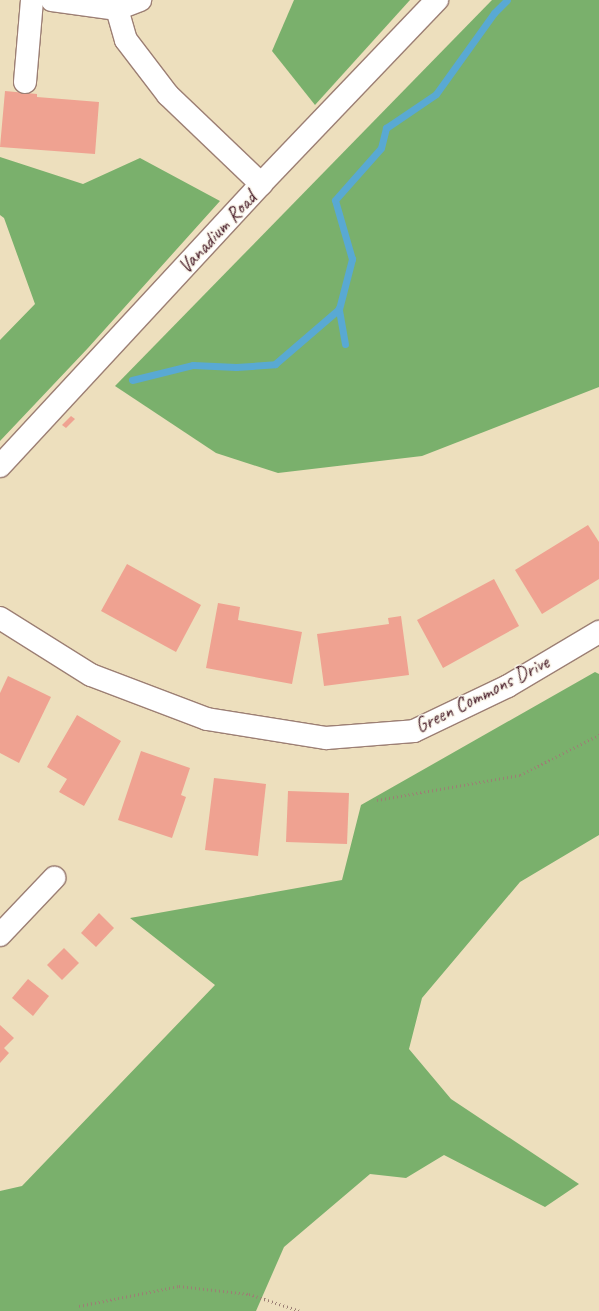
<!DOCTYPE html>
<style>
body{margin:0}
#map{position:relative;width:599px;height:1311px;overflow:hidden;background:#eddfbd;font-family:Caveat,sans-serif}
div>[style]{position:absolute}
.forest>*{inset:0;background:#7ab06c}
.stream>*{height:7px;margin:-3.5px;padding:0 3.5px;transform-origin:3.5px;border-radius:3.5px;background:#59a9d3}
.building>*{inset:0;background:#efa291}
.path>*{height:2.5px;margin-top:-1.25px;transform-origin:0;background:repeating-linear-gradient(90deg,#9c7f74 0 1px,transparent 0 4px)}
.roads{filter:drop-shadow(1px 0 #9c7f74) drop-shadow(-1px 0 #9c7f74) drop-shadow(0 1px #9c7f74) drop-shadow(0 -1px #9c7f74)}
.minor>*{height:22px;margin:-11px;padding:0 11px;transform-origin:11px;border-radius:11px;background:#fff}
span{translate:-50% -50%;white-space:nowrap;text-align:center;line-height:1.15;-webkit-text-stroke:3px #fbf7ec;paint-order:stroke}
.street-label{font-size:20px;color:#4a1f2b}
</style>
<div id="map">
<div class="forest">
<i style="clip-path:polygon(294px 0,410px 0,315px 105px,272px 51px)"></i>
<i style="clip-path:polygon(492px 0,599px 0,599px 387px,422px 456px,278px 473px,216px 453px,115px 386px)"></i>
<i style="clip-path:polygon(0 157px,83px 184px,140px 158px,220px 201px,88px 348px,0 441px,0 340px,35px 304px,4px 218px,0 215px)"></i>
<i style="clip-path:polygon(595px 672px,599px 674px,599px 835px,520px 882px,422px 998px,409px 1049px,451px 1099px,579px 1184px,545px 1207px,444px 1155px,406px 1178px,370px 1174px,284px 1247px,256px 1311px,0 1311px,0 1191px,22px 1186px,215px 985px,130px 918px,342px 880px,361px 805px)"></i>
</div>
<div class="stream">
<i style="left:345px;top:344px;width:36px;rotate:-100deg"></i>
<i style="left:339px;top:309px;width:52px;rotate:-75.4deg"></i>
<i style="left:352px;top:259px;width:61px;rotate:-106.1deg"></i>
<i style="left:335px;top:200px;width:69px;rotate:-48.5deg"></i>
<i style="left:381px;top:148px;width:21px;rotate:-76deg"></i>
<i style="left:386px;top:128px;width:60px;rotate:-34.2deg"></i>
<i style="left:436px;top:94px;width:100px;rotate:-54.4deg"></i>
<i style="left:494px;top:13px;width:18px;rotate:-45deg"></i>
<i style="left:132px;top:380px;width:63px;rotate:-13.8deg"></i>
<i style="left:193px;top:365px;width:43px;rotate:2.7deg"></i>
<i style="left:236px;top:367px;width:39px;rotate:-4deg"></i>
<i style="left:275px;top:364px;width:84px;rotate:-40.7deg"></i>
</div>
<div class="building">
<i style="clip-path:polygon(5px 91px,37px 94px,37px 97px,99px 102px,95px 154px,0 147px)"></i>
<i style="clip-path:polygon(71px 416px,75px 419px,66px 428px,62px 425px)"></i>
<i style="clip-path:polygon(588px 525px,599px 542px,599px 579px,542px 614px,515px 570px)"></i>
<i style="clip-path:polygon(127px 564px,201px 605px,176px 652px,101px 611px)"></i>
<i style="clip-path:polygon(494px 579px,519px 626px,443px 668px,417px 620px)"></i>
<i style="clip-path:polygon(218px 603px,240px 607px,238px 620px,302px 632px,292px 684px,206px 668px)"></i>
<i style="clip-path:polygon(401px 616px,409px 675px,324px 686px,317px 634px,389px 624px,388px 618px)"></i>
<i style="clip-path:polygon(8px 676px,51px 697px,19px 763px,0 753px,0 693px)"></i>
<i style="clip-path:polygon(77px 715px,121px 741px,84px 806px,59px 792px,67px 779px,47px 767px)"></i>
<i style="clip-path:polygon(141px 751px,190px 768px,181px 795px,186px 797px,172px 838px,118px 820px)"></i>
<i style="clip-path:polygon(214px 778px,266px 784px,258px 856px,205px 850px)"></i>
<i style="clip-path:polygon(288px 791px,349px 793px,347px 844px,286px 842px)"></i>
<i style="clip-path:polygon(99px 913px,114px 928px,96px 947px,81px 933px)"></i>
<i style="clip-path:polygon(64px 948px,79px 963px,62px 980px,47px 965px)"></i>
<i style="clip-path:polygon(28px 979px,49px 996px,33px 1016px,12px 998px)"></i>
<i style="clip-path:polygon(0 1025px,14px 1038px,4px 1048px,9px 1053px,0 1063px)"></i>
</div>
<div class="path">
<i style="left:377px;top:800px;width:145px;rotate:-9.9deg"></i>
<i style="left:520px;top:775px;width:89px;rotate:-26.9deg"></i>
<i style="left:79px;top:1306px;width:102px;rotate:-11.3deg"></i>
<i style="left:179px;top:1286px;width:70px;rotate:6.5deg"></i>
<i style="left:249px;top:1294px;width:54px;rotate:18.4deg"></i>
</div>
<div class="roads">
<div class="minor">
<i style="left:52px;top:0;width:66px;rotate:7.9deg"></i>
<i style="left:117px;top:9px;width:25px;rotate:-21deg"></i>
<i style="left:117px;top:9px;width:32px;rotate:74deg"></i>
<i style="left:126px;top:40px;width:69px;rotate:52.6deg"></i>
<i style="left:168px;top:95px;width:129px;rotate:43.7deg"></i>
<i style="left:25px;top:82px;width:82px;rotate:-85.1deg"></i>
<i style="left:0;top:466px;width:384px;rotate:-47.2deg"></i>
<i style="left:261px;top:184px;width:255px;rotate:-46.3deg"></i>
<i style="left:0;top:618px;width:107px;rotate:32.1deg"></i>
<i style="left:91px;top:675px;width:124px;rotate:20.8deg"></i>
<i style="left:207px;top:719px;width:121px;rotate:9.1deg"></i>
<i style="left:326px;top:738px;width:88px;rotate:-4.5deg"></i>
<i style="left:414px;top:731px;width:104px;rotate:-25.6deg"></i>
<i style="left:508px;top:686px;width:106px;rotate:-30.7deg"></i>
<i style="left:0;top:935px;width:79px;rotate:-46.5deg"></i>
</div>
</div>
<div class="street-label">
<span style="left:217px;top:232px;rotate:-47deg">Vanadium Road</span>
<span style="left:482px;top:694px;rotate:-27deg">Green Commons Drive</span>
</div>
</div>
